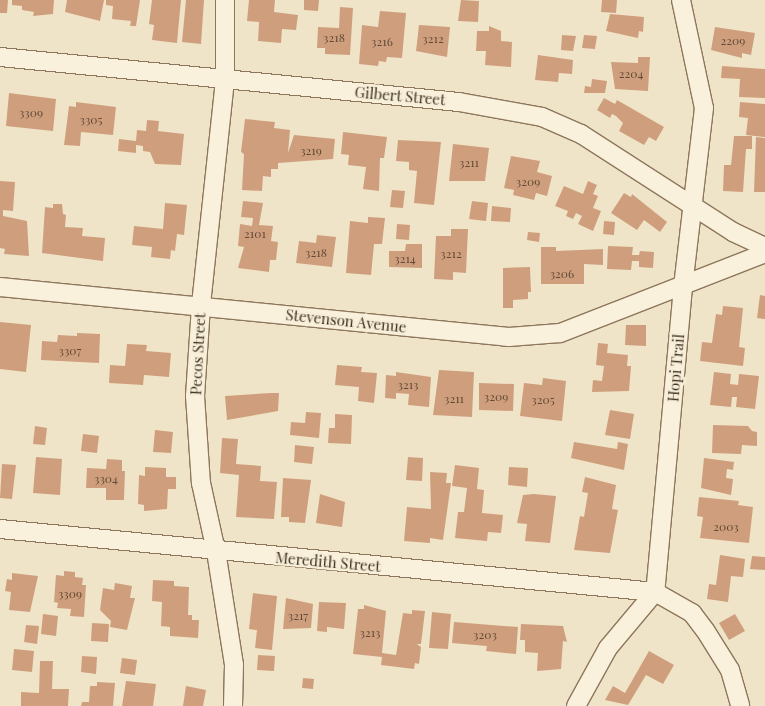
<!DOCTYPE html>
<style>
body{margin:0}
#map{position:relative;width:765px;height:706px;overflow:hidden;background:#f0e4c8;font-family:"Playfair Display",serif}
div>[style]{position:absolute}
.building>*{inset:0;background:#cf9f7d}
.roads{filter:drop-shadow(1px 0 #8d765c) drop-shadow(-1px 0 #8d765c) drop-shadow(0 1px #8d765c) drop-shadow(0 -1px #8d765c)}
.minor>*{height:18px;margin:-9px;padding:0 9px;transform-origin:9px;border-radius:9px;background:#faf1dc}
span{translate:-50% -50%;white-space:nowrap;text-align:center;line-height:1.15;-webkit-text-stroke:4.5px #f7eed8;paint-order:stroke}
.number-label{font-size:12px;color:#624a37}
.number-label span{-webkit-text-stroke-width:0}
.street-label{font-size:15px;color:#3d2e20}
</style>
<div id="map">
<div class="building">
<i style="clip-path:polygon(0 0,8px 0,7px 13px,0 13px)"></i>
<i style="clip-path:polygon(12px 0,54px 0,53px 14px,33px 16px,34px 12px,22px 10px,22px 6px,12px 5px)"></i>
<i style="clip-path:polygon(67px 0,104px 0,100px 21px,65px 12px)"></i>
<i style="clip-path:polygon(106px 0,140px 0,136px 26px,130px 26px,131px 21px,112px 19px,113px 6px,106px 5px)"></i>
<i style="clip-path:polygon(152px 0,181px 0,177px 43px,152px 40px,154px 25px,149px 24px)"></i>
<i style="clip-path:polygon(186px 0,204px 0,201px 44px,182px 42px)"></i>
<i style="clip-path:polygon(249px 0,275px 0,274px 12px,298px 15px,296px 30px,282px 29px,281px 43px,258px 41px,259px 22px,247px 21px)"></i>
<i style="clip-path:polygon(304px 0,319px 0,318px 11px,304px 10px)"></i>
<i style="clip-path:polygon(461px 0,479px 1px,478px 22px,458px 21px)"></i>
<i style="clip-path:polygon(602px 0,617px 0,616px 13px,601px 12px)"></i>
<i style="clip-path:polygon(340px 7px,353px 8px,350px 55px,325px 54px,325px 48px,317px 48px,318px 27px,339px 28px)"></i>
<i style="clip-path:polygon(380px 11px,406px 13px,402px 58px,387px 57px,386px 62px,379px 61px,378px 66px,359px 64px,362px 25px,378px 27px)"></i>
<i style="clip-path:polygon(610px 14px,644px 17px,643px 32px,639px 31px,638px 38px,606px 31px)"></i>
<i style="clip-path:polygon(419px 25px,450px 27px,447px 57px,416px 51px)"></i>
<i style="clip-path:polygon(489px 26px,501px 31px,501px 41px,512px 42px,511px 67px,485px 65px,486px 51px,476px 51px,477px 31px,489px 31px)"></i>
<i style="clip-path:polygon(715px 27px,755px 33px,751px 55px,742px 53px,742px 58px,711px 50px)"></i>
<i style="clip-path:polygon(562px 35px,576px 36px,573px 51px,561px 50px)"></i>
<i style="clip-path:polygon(584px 35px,597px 36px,595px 49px,582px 48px)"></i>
<i style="clip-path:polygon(538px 55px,573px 60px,572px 74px,559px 73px,558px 82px,535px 80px)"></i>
<i style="clip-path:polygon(638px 57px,650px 57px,648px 91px,615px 89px,611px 62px,638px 63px)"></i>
<i style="clip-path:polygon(722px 66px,765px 69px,765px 98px,739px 97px,740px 79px,721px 78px)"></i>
<i style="clip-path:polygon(592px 79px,607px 81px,605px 93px,584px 93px,585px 86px,591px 87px)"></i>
<i style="clip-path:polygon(9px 93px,56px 99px,53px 131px,6px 126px)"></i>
<i style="clip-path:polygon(604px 98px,615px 104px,617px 100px,664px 127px,656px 141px,649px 137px,644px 145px,619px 131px,623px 123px,616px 116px,612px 114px,610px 118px,597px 110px)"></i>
<i style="clip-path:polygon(76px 102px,116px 107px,113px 135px,81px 132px,80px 146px,64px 145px,69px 106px,76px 107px)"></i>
<i style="clip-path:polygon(740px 102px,765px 104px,765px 137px,746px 135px,748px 118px,739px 117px)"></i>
<i style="clip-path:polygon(245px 119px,275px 122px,274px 128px,290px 130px,288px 153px,294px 135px,335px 139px,333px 159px,278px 163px,278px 169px,271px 169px,271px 177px,263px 176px,262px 191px,242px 190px,244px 154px,241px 152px)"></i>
<i style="clip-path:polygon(147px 120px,159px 121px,158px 131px,184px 134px,181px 165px,155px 164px,150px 152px,143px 151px,143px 146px,136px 145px,136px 153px,118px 151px,119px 139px,136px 141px,137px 130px,146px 131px)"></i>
<i style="clip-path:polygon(343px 132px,387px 137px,384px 158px,380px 158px,379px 191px,363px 189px,366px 167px,348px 165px,349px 155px,341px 154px)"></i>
<i style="clip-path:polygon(734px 136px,752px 136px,752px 149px,746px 149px,743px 192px,723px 191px,724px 165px,731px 165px)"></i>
<i style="clip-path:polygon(756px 137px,765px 138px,765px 192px,754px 192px)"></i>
<i style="clip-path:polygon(398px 140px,441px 142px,434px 205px,414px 203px,417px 171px,409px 170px,409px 162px,396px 161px)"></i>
<i style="clip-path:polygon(453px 144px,489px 148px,485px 181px,449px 181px)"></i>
<i style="clip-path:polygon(511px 156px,540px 161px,537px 172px,552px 176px,547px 196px,536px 193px,534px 200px,513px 195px,514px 190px,504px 188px)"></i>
<i style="clip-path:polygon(0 181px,15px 182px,13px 211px,3px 210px,3px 216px,27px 221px,29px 256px,4px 254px,5px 249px,0 248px)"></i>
<i style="clip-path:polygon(588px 181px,597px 185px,593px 194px,598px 196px,593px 208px,601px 211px,593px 231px,578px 224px,582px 216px,576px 213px,573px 219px,566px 216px,568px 211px,555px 206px,564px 186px,583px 194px)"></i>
<i style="clip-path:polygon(392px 190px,405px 191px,403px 208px,390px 207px)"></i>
<i style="clip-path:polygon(624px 193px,631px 197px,632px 194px,667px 222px,660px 232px,644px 220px,637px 230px,611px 213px)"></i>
<i style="clip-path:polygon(243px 201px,263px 203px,259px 225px,273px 226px,271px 241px,278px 242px,276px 260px,270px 260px,269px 272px,238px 268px,244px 247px,238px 246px,240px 224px,252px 226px,253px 218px,241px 217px)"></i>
<i style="clip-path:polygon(472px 201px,488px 203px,486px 221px,469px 219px)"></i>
<i style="clip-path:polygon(165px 203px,187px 205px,184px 235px,177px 234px,175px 251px,171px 250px,170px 259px,151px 257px,152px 247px,132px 245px,134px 226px,163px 229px)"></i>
<i style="clip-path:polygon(53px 204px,62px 204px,63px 214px,66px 215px,65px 227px,83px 228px,82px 236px,105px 238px,103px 261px,42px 253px,45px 207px,53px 208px)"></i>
<i style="clip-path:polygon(492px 206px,511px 208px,510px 222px,491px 221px)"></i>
<i style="clip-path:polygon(368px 217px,385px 218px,382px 244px,374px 244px,371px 275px,346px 273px,350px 221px,368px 223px)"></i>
<i style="clip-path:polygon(604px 221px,615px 222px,614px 235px,603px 234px)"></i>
<i style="clip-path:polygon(397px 224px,410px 225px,409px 240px,396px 239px)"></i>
<i style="clip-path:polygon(451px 229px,468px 229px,466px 273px,453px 272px,453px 280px,434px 279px,436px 236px,451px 236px)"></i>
<i style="clip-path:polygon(528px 232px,540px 233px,539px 242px,527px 240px)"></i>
<i style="clip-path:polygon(317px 235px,336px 237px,332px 267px,296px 263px,299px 241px,316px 243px)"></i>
<i style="clip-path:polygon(406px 244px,422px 244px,422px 268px,389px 267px,389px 251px,405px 251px)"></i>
<i style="clip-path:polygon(608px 246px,633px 247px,632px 255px,639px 255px,640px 251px,654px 252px,653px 268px,639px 267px,639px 261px,632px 261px,631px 270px,607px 269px)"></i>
<i style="clip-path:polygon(541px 247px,556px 247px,556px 251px,603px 249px,603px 265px,584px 264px,584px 284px,541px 284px)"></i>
<i style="clip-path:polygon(530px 267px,531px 292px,528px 292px,528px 299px,513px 300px,513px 308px,503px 308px,503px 268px)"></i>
<i style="clip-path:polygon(760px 295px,765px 296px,765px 319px,757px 318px)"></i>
<i style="clip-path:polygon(723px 306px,743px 308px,739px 347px,745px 348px,743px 366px,700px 361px,702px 342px,712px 343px,716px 314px,722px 315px)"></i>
<i style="clip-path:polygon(0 322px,31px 325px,26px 372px,0 369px)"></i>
<i style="clip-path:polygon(626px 325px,646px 325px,646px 346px,625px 345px)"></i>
<i style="clip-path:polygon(77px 333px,100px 334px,99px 363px,41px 360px,42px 341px,57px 342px,58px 335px,77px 336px)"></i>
<i style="clip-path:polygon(598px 343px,608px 344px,607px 353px,628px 355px,627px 366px,631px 366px,629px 391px,592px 392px,593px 380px,602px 381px,604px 366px,596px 365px)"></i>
<i style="clip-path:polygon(127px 344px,147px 345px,146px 351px,171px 353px,169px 377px,144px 375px,143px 385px,109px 383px,110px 365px,125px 366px)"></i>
<i style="clip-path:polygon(337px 365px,362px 367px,361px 372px,377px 373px,374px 403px,358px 401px,359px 387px,335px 385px)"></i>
<i style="clip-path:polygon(439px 370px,474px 372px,472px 417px,433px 415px)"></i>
<i style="clip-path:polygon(396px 372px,431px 377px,429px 407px,408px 405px,409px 394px,396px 393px,396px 399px,385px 398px,386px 375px,396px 376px)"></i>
<i style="clip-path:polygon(714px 372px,731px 374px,730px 384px,738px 385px,739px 374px,759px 376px,755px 409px,736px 407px,737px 397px,732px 397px,731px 407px,710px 405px)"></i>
<i style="clip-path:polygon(543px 378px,566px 381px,562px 421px,520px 416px,524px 383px,542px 385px)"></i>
<i style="clip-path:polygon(479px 383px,514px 384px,513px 411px,479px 410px)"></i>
<i style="clip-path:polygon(271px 393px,279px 393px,278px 411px,227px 420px,225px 396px)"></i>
<i style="clip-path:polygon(610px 410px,634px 414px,630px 439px,605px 435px)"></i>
<i style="clip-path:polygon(306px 412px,321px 413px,319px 438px,290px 435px,291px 422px,305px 423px)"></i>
<i style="clip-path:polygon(335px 414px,352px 415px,351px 444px,328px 443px,329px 428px,335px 428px)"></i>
<i style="clip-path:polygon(713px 425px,748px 426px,752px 431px,757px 432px,757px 446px,742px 445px,741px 454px,712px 453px)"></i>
<i style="clip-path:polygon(35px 426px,47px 428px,45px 445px,33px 444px)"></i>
<i style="clip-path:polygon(155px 430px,173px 432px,171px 453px,153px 452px)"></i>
<i style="clip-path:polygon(83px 434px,99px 436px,97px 453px,81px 451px)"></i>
<i style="clip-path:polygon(222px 438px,238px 439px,236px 464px,261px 466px,260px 481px,277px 482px,274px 519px,236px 517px,239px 475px,220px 473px)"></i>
<i style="clip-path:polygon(574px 442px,617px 449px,618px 442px,628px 444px,624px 470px,571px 458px)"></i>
<i style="clip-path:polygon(295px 445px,314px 447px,312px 464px,294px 462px)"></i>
<i style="clip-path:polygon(36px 457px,62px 459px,60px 495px,33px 493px)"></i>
<i style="clip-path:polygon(408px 457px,423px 458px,422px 481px,406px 480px)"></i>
<i style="clip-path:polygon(704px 458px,734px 462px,733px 470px,727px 469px,726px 478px,733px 479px,731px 495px,701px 488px)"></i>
<i style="clip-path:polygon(107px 459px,122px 460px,122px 471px,125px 471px,124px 500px,106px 500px,106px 488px,86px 488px,87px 468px,106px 469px)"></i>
<i style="clip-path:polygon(2px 464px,16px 465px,12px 499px,0 498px)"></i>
<i style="clip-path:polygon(455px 465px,479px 468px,477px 489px,484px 490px,482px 513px,503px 515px,501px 533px,488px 532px,487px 541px,455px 538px,458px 512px,464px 512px,467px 488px,452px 486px)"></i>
<i style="clip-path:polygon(145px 467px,166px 468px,166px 477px,176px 477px,176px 489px,168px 489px,167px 509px,144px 511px,144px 505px,138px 504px,139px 475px,145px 476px)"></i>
<i style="clip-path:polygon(509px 467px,528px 468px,527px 487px,508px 485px)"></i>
<i style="clip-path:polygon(430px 472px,447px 473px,446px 483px,451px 483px,443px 540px,430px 538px,430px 543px,404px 541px,407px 507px,431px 509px)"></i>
<i style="clip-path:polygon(585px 477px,616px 485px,612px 509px,618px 510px,610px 553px,574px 550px,580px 516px,584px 517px,588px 493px,582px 492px)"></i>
<i style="clip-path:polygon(283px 478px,311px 480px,305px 523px,289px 522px,289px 517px,281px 517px)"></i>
<i style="clip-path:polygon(320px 494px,345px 502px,342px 527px,316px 523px)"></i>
<i style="clip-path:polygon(534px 494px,556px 496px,550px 543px,525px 541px,527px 524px,517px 523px,523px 495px)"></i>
<i style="clip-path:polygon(699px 497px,739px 501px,738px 505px,753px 507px,749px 543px,700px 538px,703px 517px,697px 516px)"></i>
<i style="clip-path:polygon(720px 555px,745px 559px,743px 577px,731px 576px,728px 602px,707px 599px,709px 584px,716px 585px)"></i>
<i style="clip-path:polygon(752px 556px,765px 557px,765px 570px,750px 569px)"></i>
<i style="clip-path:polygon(64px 571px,75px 572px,75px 577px,83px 578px,82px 585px,86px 585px,84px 617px,70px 616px,71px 609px,57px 608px,58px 603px,54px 602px,56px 575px,64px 576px)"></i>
<i style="clip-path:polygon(12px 573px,38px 576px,30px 612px,9px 610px,11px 592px,5px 591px,7px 579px,12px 580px)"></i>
<i style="clip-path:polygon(153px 580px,174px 581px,174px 586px,189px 587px,188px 615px,192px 615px,192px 620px,199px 620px,198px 638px,170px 636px,170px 627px,161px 626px,162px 602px,152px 601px)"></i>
<i style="clip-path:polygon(115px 583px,132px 586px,130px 598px,135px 598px,127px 630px,110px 627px,111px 621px,100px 610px,103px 588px,114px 590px)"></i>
<i style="clip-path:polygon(253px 593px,277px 596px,272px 650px,255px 648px,257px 630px,249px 629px)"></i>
<i style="clip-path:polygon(286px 598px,313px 604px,311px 628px,283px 629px)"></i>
<i style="clip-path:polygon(319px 602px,346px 603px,344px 629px,327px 627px,327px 632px,317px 631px)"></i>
<i style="clip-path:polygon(364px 605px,386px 611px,382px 653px,396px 655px,403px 613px,412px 614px,412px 610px,425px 611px,421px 644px,417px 644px,421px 647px,419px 664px,415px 663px,414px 669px,381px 665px,382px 657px,353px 654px,358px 609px,364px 609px)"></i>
<i style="clip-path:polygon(432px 612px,451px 614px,448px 649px,429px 648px)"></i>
<i style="clip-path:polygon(43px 614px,58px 616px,56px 636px,41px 634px)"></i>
<i style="clip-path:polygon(735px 614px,745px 631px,729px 640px,719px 623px)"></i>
<i style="clip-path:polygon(454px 622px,518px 627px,516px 654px,486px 651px,487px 646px,452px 643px)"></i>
<i style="clip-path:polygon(92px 623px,109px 624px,108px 642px,91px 641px)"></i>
<i style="clip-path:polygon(521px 624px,563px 626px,567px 642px,563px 641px,561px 669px,537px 671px,538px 653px,525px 652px,525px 640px,520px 640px)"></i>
<i style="clip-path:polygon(26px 625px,39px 626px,37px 644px,24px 642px)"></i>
<i style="clip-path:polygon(14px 649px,34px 651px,32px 672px,12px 670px)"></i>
<i style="clip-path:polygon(649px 651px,674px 665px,663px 684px,646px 675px,628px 705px,605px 700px,613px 686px,625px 693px)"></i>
<i style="clip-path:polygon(258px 655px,275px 656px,274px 671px,257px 670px)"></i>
<i style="clip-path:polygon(82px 656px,97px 657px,96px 674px,81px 672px)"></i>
<i style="clip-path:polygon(122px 658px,137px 660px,135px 675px,120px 673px)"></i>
<i style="clip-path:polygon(40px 661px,53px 661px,52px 689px,69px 689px,68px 706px,21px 706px,21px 692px,39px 693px)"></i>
<i style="clip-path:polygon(303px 678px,314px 679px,313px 689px,302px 688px)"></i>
<i style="clip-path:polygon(126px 681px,156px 684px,153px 706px,122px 706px)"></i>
<i style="clip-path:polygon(97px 682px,115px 683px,113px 706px,81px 706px,82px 702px,89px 702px,90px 686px,97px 686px)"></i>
<i style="clip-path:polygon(186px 686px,206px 690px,203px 706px,183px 706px)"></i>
</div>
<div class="roads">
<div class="minor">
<i style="left:225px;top:0;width:80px;rotate:90deg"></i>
<i style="left:225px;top:80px;width:227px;rotate:96.1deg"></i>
<i style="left:201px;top:306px;width:90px;rotate:93.8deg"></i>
<i style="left:195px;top:396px;width:87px;rotate:86.1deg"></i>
<i style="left:201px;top:483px;width:70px;rotate:77.6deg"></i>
<i style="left:216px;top:551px;width:115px;rotate:81deg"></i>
<i style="left:234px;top:665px;width:41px;rotate:91.4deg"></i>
<i style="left:681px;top:0;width:110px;rotate:78deg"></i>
<i style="left:704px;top:108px;width:180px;rotate:96.7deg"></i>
<i style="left:683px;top:287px;width:306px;rotate:95.2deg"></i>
<i style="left:655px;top:592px;width:43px;rotate:29.6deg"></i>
<i style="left:692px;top:613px;width:21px;rotate:53deg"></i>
<i style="left:705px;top:630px;width:47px;rotate:58deg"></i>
<i style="left:730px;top:670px;width:37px;rotate:74deg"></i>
<i style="left:0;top:57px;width:461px;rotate:5.6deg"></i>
<i style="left:459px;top:102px;width:84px;rotate:10.2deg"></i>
<i style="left:542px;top:117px;width:43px;rotate:23.6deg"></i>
<i style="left:581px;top:134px;width:181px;rotate:32.8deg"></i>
<i style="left:733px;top:232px;width:35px;rotate:25deg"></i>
<i style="left:0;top:287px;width:511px;rotate:5.61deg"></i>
<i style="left:509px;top:337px;width:51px;rotate:-4.5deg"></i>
<i style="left:560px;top:333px;width:220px;rotate:-21.3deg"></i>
<i style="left:0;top:529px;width:658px;rotate:5.49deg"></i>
<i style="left:576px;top:706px;width:66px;rotate:-61.1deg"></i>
<i style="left:608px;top:648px;width:73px;rotate:-50deg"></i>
</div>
</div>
<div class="number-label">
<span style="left:334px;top:38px">3218</span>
<span style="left:433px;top:39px">3212</span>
<span style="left:733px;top:41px">2209</span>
<span style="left:382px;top:42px">3216</span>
<span style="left:631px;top:74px">2204</span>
<span style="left:31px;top:113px">3309</span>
<span style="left:91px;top:120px">3305</span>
<span style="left:311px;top:151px">3219</span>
<span style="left:469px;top:163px">3211</span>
<span style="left:528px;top:182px">3209</span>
<span style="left:255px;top:234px">2101</span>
<span style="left:316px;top:253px">3218</span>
<span style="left:451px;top:254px">3212</span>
<span style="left:405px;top:259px">3214</span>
<span style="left:562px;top:274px">3206</span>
<span style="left:70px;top:351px">3307</span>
<span style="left:408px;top:385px">3213</span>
<span style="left:496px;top:397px">3209</span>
<span style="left:454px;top:399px">3211</span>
<span style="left:543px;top:400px">3205</span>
<span style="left:106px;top:479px">3304</span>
<span style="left:726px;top:527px">2003</span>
<span style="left:70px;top:594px">3309</span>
<span style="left:298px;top:616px">3217</span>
<span style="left:370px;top:633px">3213</span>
<span style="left:485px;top:635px">3203</span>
</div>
<div class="street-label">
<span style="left:400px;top:96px;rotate:5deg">Gilbert Street</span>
<span style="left:346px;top:321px;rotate:6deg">Stevenson Avenue</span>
<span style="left:198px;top:354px;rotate:-87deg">Pecos Street</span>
<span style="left:676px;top:368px;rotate:-85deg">Hopi Trail</span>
<span style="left:328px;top:562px;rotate:5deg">Meredith Street</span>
</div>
</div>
